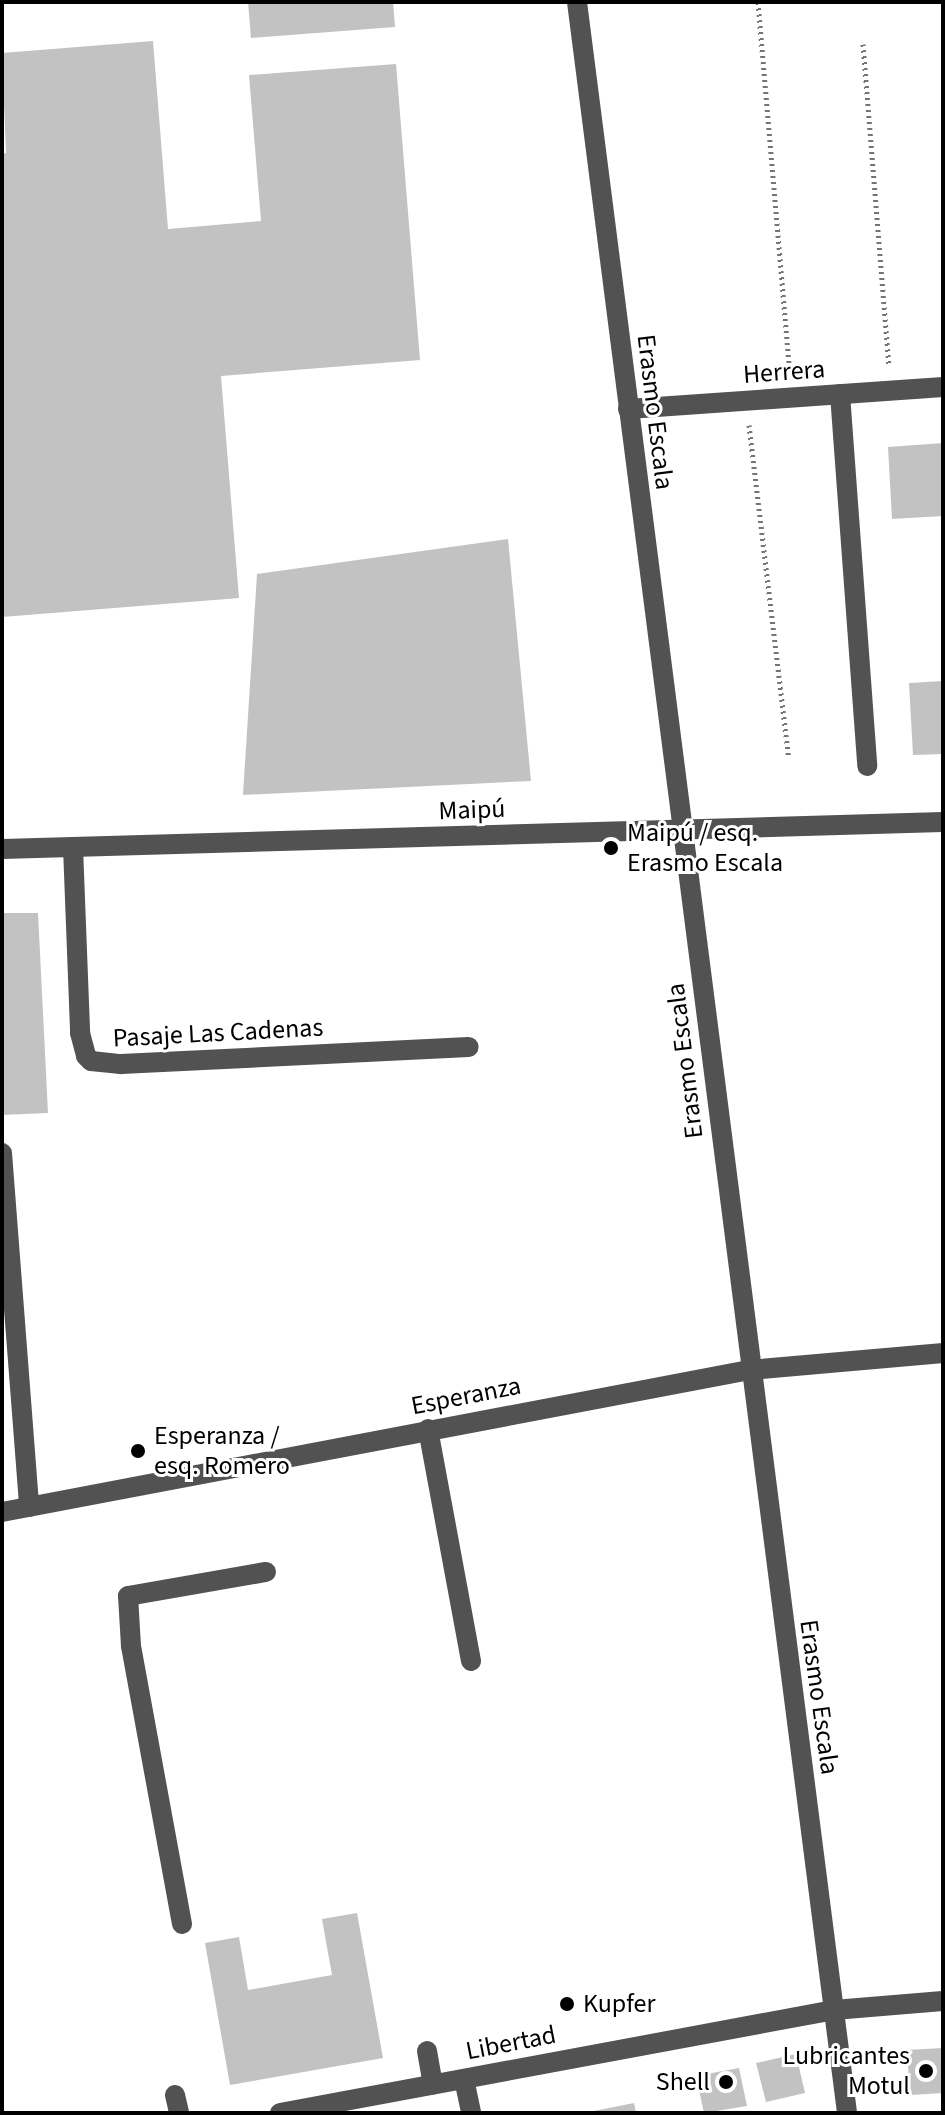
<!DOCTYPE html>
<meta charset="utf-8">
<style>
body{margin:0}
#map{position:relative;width:945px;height:2115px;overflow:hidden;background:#fff;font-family:"Source Sans 3",sans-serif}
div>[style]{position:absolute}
.building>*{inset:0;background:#c2c2c2}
.path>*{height:5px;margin-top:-2.5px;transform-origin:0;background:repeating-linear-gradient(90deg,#747474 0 2px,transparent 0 6px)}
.minor>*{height:20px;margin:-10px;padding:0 10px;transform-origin:10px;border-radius:10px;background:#525252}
.dots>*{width:22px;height:22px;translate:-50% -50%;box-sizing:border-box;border:4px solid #fff;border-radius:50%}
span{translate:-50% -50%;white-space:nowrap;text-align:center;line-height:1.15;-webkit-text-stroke:6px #fff;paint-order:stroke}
.street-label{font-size:26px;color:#000}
.poi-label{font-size:26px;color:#000}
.left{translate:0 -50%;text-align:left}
.right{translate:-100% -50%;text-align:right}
.frame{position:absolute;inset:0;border:4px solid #000;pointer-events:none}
</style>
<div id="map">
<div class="building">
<i style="clip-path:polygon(248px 2px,393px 2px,395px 27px,251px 38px)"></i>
<i style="clip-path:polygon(153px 41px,168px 229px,261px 221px,249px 75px,396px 64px,420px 360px,221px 376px,239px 598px,2px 617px,2px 154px,6px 153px,2px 53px)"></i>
<i style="clip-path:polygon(943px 443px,943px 516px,892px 519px,888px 447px)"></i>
<i style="clip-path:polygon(508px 539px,531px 781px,243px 795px,257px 574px)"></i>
<i style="clip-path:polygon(943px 681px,943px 754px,913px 755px,909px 683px)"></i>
<i style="clip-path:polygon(2px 913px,38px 913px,48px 1113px,2px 1115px)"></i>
<i style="clip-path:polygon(357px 1913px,383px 2058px,230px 2085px,205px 1943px,239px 1937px,248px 1990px,332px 1975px,322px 1919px)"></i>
<i style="clip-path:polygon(943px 2048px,943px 2093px,910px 2095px,907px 2050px)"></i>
<i style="clip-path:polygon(796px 2054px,805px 2093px,766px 2102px,756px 2063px)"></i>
<i style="clip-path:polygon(739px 2068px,747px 2106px,704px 2113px,696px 2076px)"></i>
<i style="clip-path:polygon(634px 2103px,636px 2113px,589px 2113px,589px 2112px)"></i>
</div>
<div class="path">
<i style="left:758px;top:2px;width:371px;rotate:85.1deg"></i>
<i style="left:863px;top:44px;width:323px;rotate:85.4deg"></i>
<i style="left:749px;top:425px;width:335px;rotate:83.2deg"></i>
</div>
<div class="minor">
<i style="left:577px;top:2px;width:2128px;rotate:82.71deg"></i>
<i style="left:840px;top:394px;width:373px;rotate:85.8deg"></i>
<i style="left:628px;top:409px;width:316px;rotate:-4deg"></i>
<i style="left:73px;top:847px;width:186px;rotate:87.8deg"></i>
<i style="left:80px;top:1033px;width:24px;rotate:75deg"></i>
<i style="left:86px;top:1056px;width:7px;rotate:45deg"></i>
<i style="left:91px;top:1061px;width:30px;rotate:6deg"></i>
<i style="left:121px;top:1064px;width:348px;rotate:-2.8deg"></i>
<i style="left:2px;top:849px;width:941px;rotate:-1.64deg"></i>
<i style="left:2px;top:1153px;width:355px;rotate:85.6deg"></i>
<i style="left:428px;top:1429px;width:236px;rotate:79.5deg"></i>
<i style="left:2px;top:1512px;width:760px;rotate:-10.76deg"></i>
<i style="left:749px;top:1370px;width:195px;rotate:-5deg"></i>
<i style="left:182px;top:1924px;width:283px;rotate:-100.4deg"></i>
<i style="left:131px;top:1646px;width:50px;rotate:-93.4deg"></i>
<i style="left:128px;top:1596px;width:140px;rotate:-9.9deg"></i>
<i style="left:427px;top:2051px;width:34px;rotate:80deg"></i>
<i style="left:464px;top:2079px;width:35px;rotate:78deg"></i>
<i style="left:175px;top:2095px;width:18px;rotate:77deg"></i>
<i style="left:280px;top:2113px;width:563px;rotate:-10.53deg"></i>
<i style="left:834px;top:2010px;width:109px;rotate:-4.7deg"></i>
</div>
<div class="dots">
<i style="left:611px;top:848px;background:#000"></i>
<i style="left:138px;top:1451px;background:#000"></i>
<i style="left:567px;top:2004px;background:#000"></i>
<i style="left:926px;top:2071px;background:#000"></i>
<i style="left:726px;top:2082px;background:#000"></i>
</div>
<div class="street-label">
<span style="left:784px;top:372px;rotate:-4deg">Herrera</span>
<span style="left:655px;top:412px;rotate:83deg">Erasmo Escala</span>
<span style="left:472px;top:810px;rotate:-2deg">Maipú</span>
<span style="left:218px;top:1033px;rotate:-3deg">Pasaje Las Cadenas</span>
<span style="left:685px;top:1061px;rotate:-97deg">Erasmo Escala</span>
<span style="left:466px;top:1396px;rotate:-11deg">Esperanza</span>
<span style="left:819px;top:1697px;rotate:82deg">Erasmo Escala</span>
<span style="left:511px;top:2043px;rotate:-11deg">Libertad</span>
</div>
<div class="poi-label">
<span class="left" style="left:627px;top:848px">Maipú / esq.<br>Erasmo Escala</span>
<span class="left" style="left:154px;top:1451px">Esperanza /<br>esq. Romero</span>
<span class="left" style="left:583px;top:2004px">Kupfer</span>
<span class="right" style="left:910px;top:2071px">Lubricantes<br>Motul</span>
<span class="right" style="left:710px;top:2082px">Shell</span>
</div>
<div class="frame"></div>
</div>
